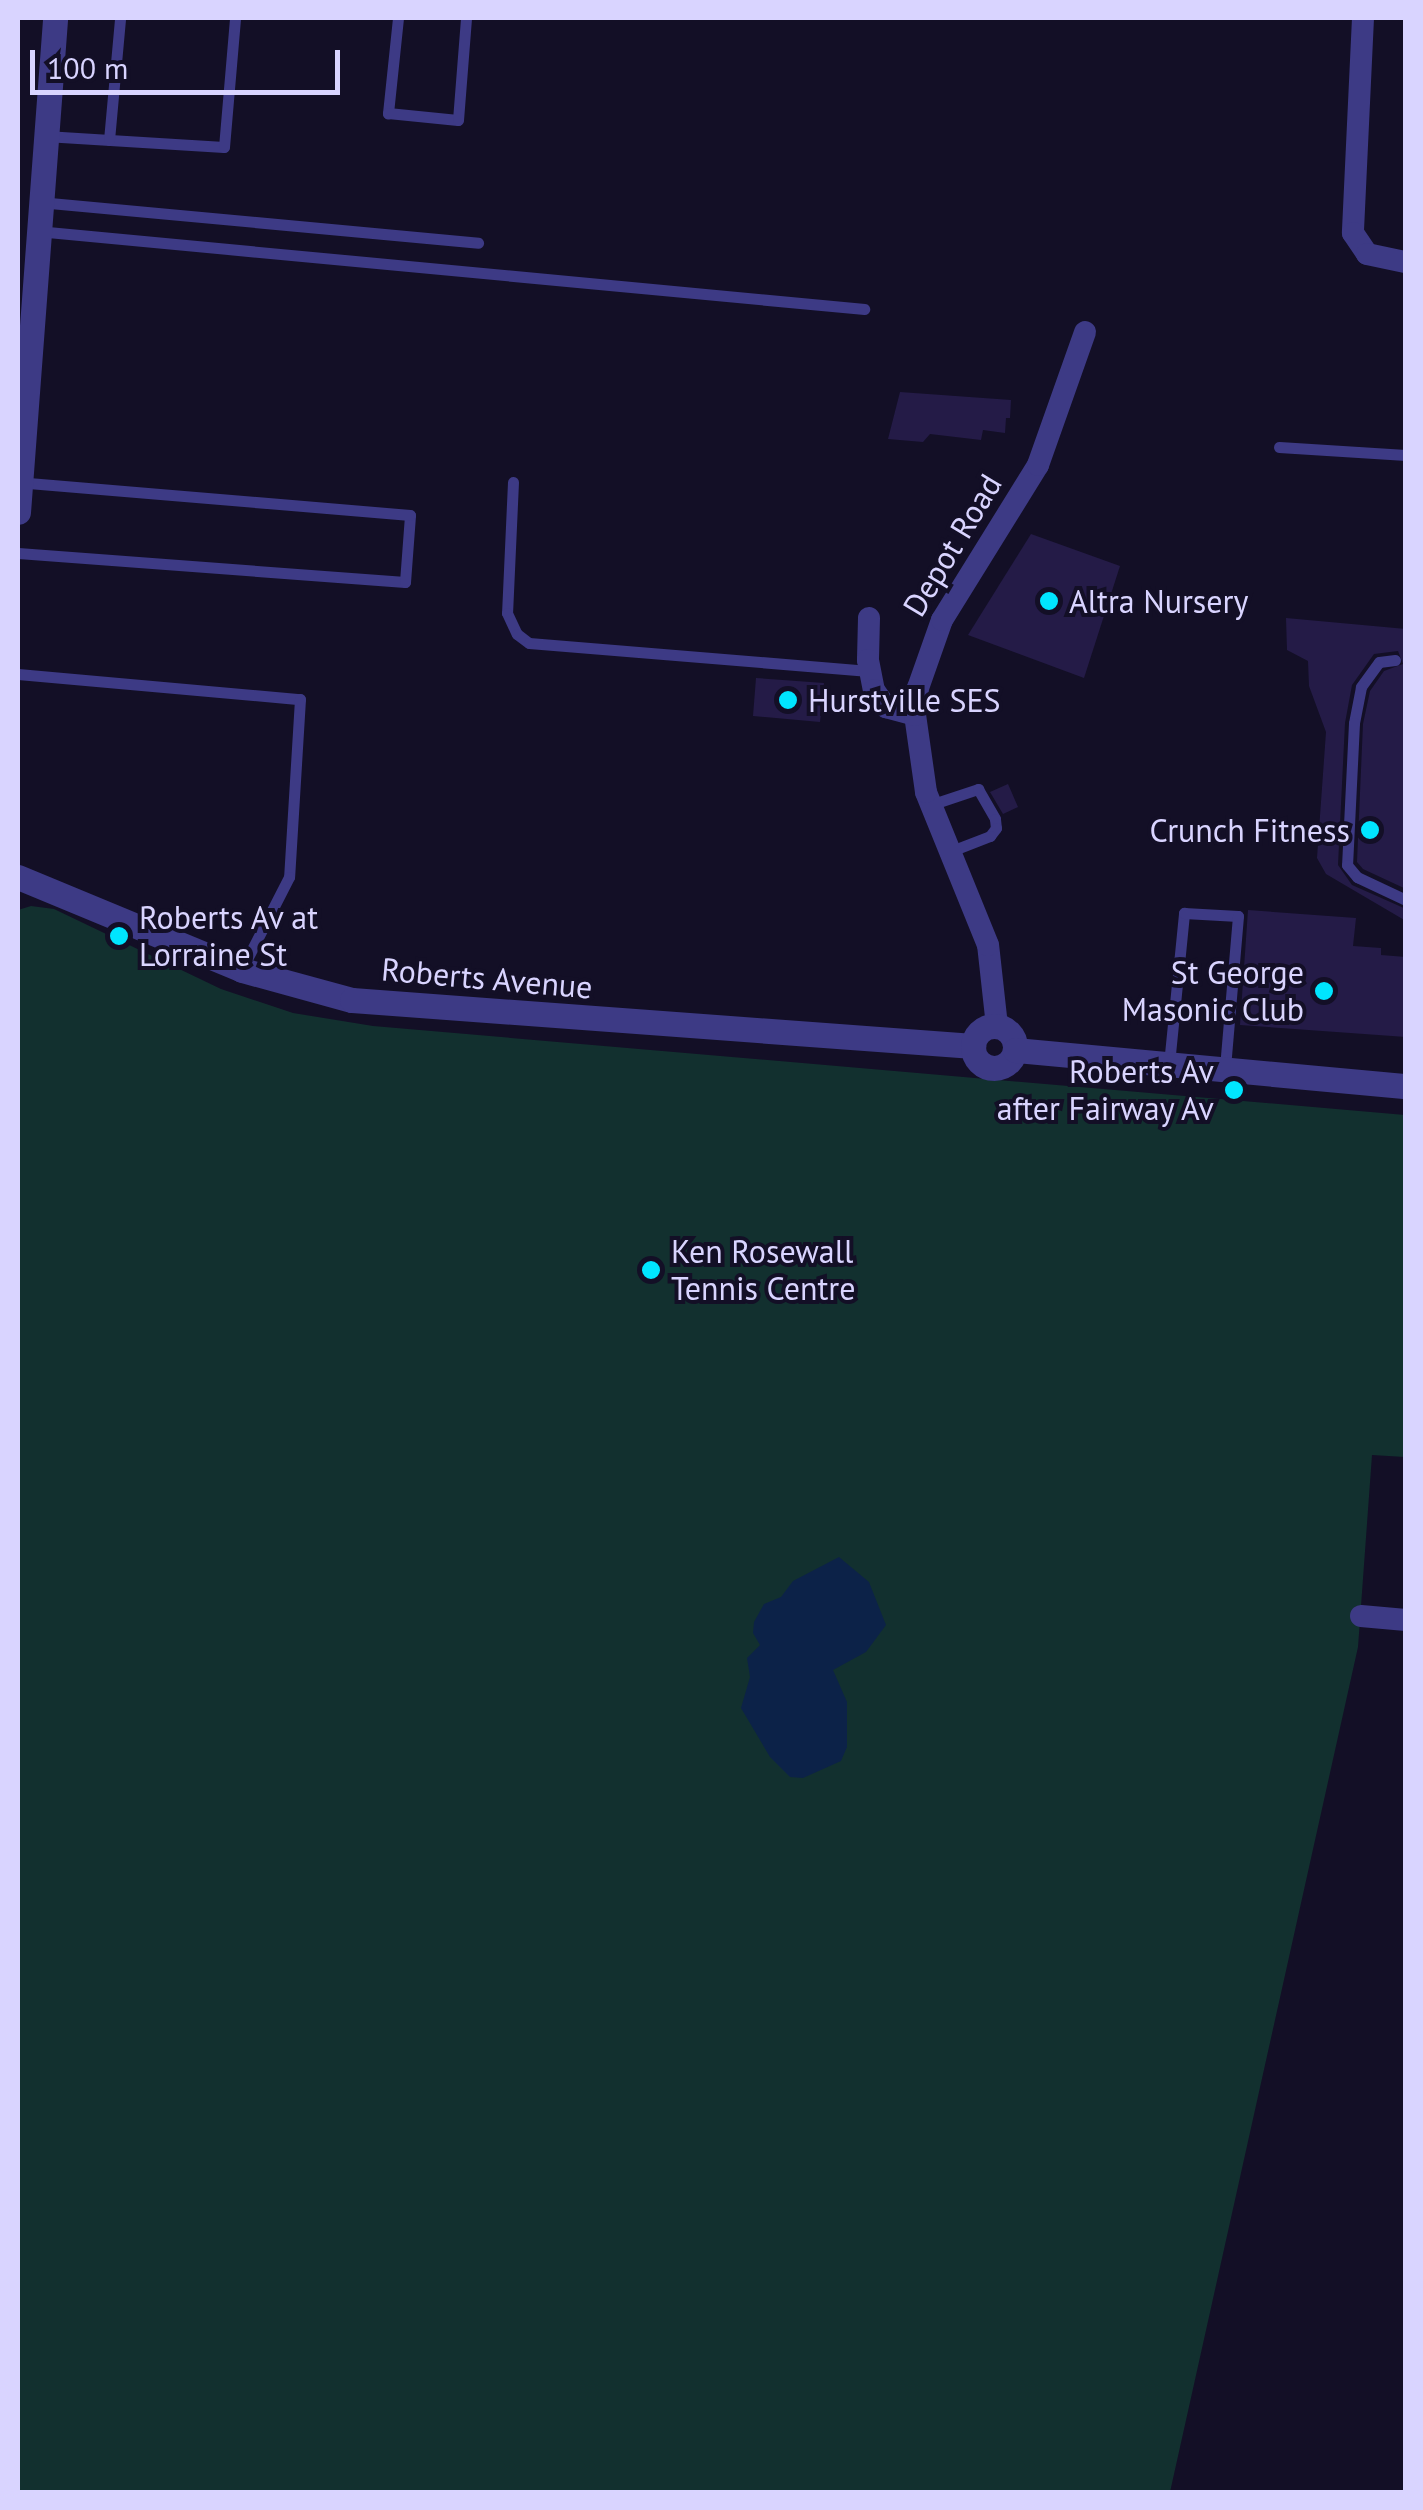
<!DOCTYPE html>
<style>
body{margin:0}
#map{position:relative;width:1423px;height:2510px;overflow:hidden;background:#130f26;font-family:"PT Sans",sans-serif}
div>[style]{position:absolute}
.green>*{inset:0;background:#12302f}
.water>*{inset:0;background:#0c2248}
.building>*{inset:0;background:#241b47}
.service>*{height:11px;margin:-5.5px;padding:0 5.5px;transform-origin:5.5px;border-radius:5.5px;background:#3d3a85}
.minor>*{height:22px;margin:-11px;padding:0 11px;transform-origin:11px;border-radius:11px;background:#3d3a85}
.tertiary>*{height:25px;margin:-12.5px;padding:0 12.5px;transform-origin:12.5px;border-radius:12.5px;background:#3d3a85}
.tertiary>.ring{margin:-12.5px;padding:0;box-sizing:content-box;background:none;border:25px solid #3d3a85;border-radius:50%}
.dots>*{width:28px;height:28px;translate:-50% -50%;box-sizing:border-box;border:5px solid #130f26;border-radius:50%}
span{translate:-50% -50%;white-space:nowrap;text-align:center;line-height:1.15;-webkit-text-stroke:8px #130f26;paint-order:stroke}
.street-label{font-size:32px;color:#d9d4ff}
.poi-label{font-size:32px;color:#d9d4ff}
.left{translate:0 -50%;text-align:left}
.right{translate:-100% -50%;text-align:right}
.frame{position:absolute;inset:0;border:20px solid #d9d4ff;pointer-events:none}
.scale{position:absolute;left:30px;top:50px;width:310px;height:45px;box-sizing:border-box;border:5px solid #d9d4ff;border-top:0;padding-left:12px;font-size:30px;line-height:35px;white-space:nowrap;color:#d9d4ff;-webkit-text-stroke:8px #130f26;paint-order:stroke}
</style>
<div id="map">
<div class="green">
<i style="clip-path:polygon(31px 906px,54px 909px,221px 989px,293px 1013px,373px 1026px,1405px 1115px,1405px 1457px,1372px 1455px,1358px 1647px,1170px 2492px,18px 2492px,18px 910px)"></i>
</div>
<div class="water">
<i style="clip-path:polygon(839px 1557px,869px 1582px,886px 1625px,866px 1652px,833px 1670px,847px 1702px,847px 1747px,841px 1761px,803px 1778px,790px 1777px,770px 1757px,741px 1708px,750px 1677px,747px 1658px,760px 1645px,753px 1633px,754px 1622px,764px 1604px,781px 1597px,793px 1581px)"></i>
</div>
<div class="building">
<i style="clip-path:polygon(900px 392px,1011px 400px,1010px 418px,1006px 418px,1005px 433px,983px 430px,981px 440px,930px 434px,923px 442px,888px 439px)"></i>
<i style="clip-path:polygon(1031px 534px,1120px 566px,1084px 678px,968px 635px)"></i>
<i style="clip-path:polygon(1286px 618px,1406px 629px,1406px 889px,1363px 869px,1357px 862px,1363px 724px,1370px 691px,1384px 671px,1403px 664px,1398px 651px,1374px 654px,1352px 685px,1345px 723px,1338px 865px,1352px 885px,1406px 909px,1406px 921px,1326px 874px,1317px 858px,1326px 732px,1309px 686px,1308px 661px,1287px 650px)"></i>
<i style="clip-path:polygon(756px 678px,824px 683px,820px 722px,753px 716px)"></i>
<i style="clip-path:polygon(1008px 784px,1018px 807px,1003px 814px,990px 792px)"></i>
<i style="clip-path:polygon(1248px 910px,1356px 918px,1353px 946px,1381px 948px,1381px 955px,1406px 957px,1406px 1037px,1240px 1025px)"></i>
</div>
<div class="service">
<i style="left:398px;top:18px;width:96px;rotate:96deg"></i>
<i style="left:388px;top:113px;width:70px;rotate:5.7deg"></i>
<i style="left:458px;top:120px;width:102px;rotate:-85.5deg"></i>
<i style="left:45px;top:136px;width:179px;rotate:3.5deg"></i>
<i style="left:224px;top:147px;width:129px;rotate:-85.1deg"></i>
<i style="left:109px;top:140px;width:122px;rotate:-84.8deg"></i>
<i style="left:39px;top:202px;width:441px;rotate:5.3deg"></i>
<i style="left:37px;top:231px;width:831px;rotate:5.39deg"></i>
<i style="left:1279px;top:447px;width:127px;rotate:3.6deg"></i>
<i style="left:513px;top:482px;width:131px;rotate:92.6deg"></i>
<i style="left:507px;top:613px;width:23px;rotate:65deg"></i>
<i style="left:517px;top:634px;width:15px;rotate:37deg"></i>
<i style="left:529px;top:643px;width:341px;rotate:4.7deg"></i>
<i style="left:18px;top:553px;width:388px;rotate:4.3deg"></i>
<i style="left:405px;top:582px;width:67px;rotate:-85.7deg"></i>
<i style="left:410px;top:515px;width:392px;rotate:-175.2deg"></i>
<i style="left:1395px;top:660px;width:16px;rotate:173deg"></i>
<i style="left:1379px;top:662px;width:31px;rotate:126deg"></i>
<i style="left:1361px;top:687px;width:37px;rotate:101deg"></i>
<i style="left:1354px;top:723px;width:142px;rotate:92.8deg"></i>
<i style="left:1347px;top:865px;width:16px;rotate:50deg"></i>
<i style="left:1357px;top:877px;width:54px;rotate:25.1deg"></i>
<i style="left:18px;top:674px;width:283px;rotate:5.1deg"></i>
<i style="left:300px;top:699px;width:178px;rotate:93.5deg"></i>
<i style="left:289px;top:877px;width:103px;rotate:117.1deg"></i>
<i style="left:930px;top:805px;width:51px;rotate:-18.4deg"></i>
<i style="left:978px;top:789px;width:34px;rotate:60deg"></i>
<i style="left:995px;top:819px;width:9px;rotate:84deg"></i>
<i style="left:996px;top:828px;width:10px;rotate:127deg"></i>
<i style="left:990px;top:836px;width:44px;rotate:158.7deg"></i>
<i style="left:1169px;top:1064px;width:152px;rotate:-84.3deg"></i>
<i style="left:1184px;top:913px;width:54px;rotate:3.2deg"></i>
<i style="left:1238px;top:916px;width:154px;rotate:94.9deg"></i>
</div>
<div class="minor">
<i style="left:1363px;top:18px;width:215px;rotate:92.7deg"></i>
<i style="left:1353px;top:233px;width:25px;rotate:56deg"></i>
<i style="left:1367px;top:254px;width:40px;rotate:12deg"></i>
<i style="left:869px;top:618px;width:42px;rotate:91.4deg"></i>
<i style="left:868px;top:660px;width:31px;rotate:79deg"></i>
<i style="left:874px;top:690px;width:21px;rotate:55deg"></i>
<i style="left:886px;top:707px;width:30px;rotate:15deg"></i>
<i style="left:997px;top:1026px;width:81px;rotate:-96.3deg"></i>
<i style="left:988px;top:945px;width:165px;rotate:-112.1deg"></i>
<i style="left:926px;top:792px;width:78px;rotate:-98.1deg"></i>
<i style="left:915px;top:715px;width:27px;rotate:-84deg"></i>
<i style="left:918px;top:688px;width:72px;rotate:-70.6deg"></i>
<i style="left:942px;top:620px;width:182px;rotate:-58.2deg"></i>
<i style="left:1038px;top:465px;width:141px;rotate:-70.5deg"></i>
<i style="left:1361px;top:1616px;width:45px;rotate:5.1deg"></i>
</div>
<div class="tertiary">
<i style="left:18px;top:512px;width:495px;rotate:-85.7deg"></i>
<i style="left:18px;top:877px;width:243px;rotate:22.5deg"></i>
<i style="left:242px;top:970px;width:114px;rotate:15.3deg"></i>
<i style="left:352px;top:1000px;width:623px;rotate:4.24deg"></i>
<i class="ring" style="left:973px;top:1026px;width:17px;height:17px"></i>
<i style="left:1015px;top:1050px;width:393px;rotate:5.3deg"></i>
</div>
<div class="dots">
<i style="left:1049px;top:601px;background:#00e5ff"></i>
<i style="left:788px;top:700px;background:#00e5ff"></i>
<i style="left:1370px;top:830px;background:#00e5ff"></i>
<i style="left:119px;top:936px;background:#00e5ff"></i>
<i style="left:1324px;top:991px;background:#00e5ff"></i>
<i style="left:1234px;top:1090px;background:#00e5ff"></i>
<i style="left:651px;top:1270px;background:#00e5ff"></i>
</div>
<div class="street-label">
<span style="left:952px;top:545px;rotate:-59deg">Depot Road</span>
<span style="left:487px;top:978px;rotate:5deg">Roberts Avenue</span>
</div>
<div class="poi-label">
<span class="left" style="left:1069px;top:601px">Altra Nursery</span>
<span class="left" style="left:808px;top:700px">Hurstville SES</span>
<span class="right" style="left:1350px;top:830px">Crunch Fitness</span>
<span class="left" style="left:139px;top:936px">Roberts Av at<br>Lorraine St</span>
<span class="right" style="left:1304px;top:991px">St George<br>Masonic Club</span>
<span class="right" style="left:1214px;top:1090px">Roberts Av<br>after Fairway Av</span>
<span class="left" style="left:671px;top:1270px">Ken Rosewall<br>Tennis Centre</span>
</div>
<div class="frame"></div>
<div class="scale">100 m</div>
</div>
